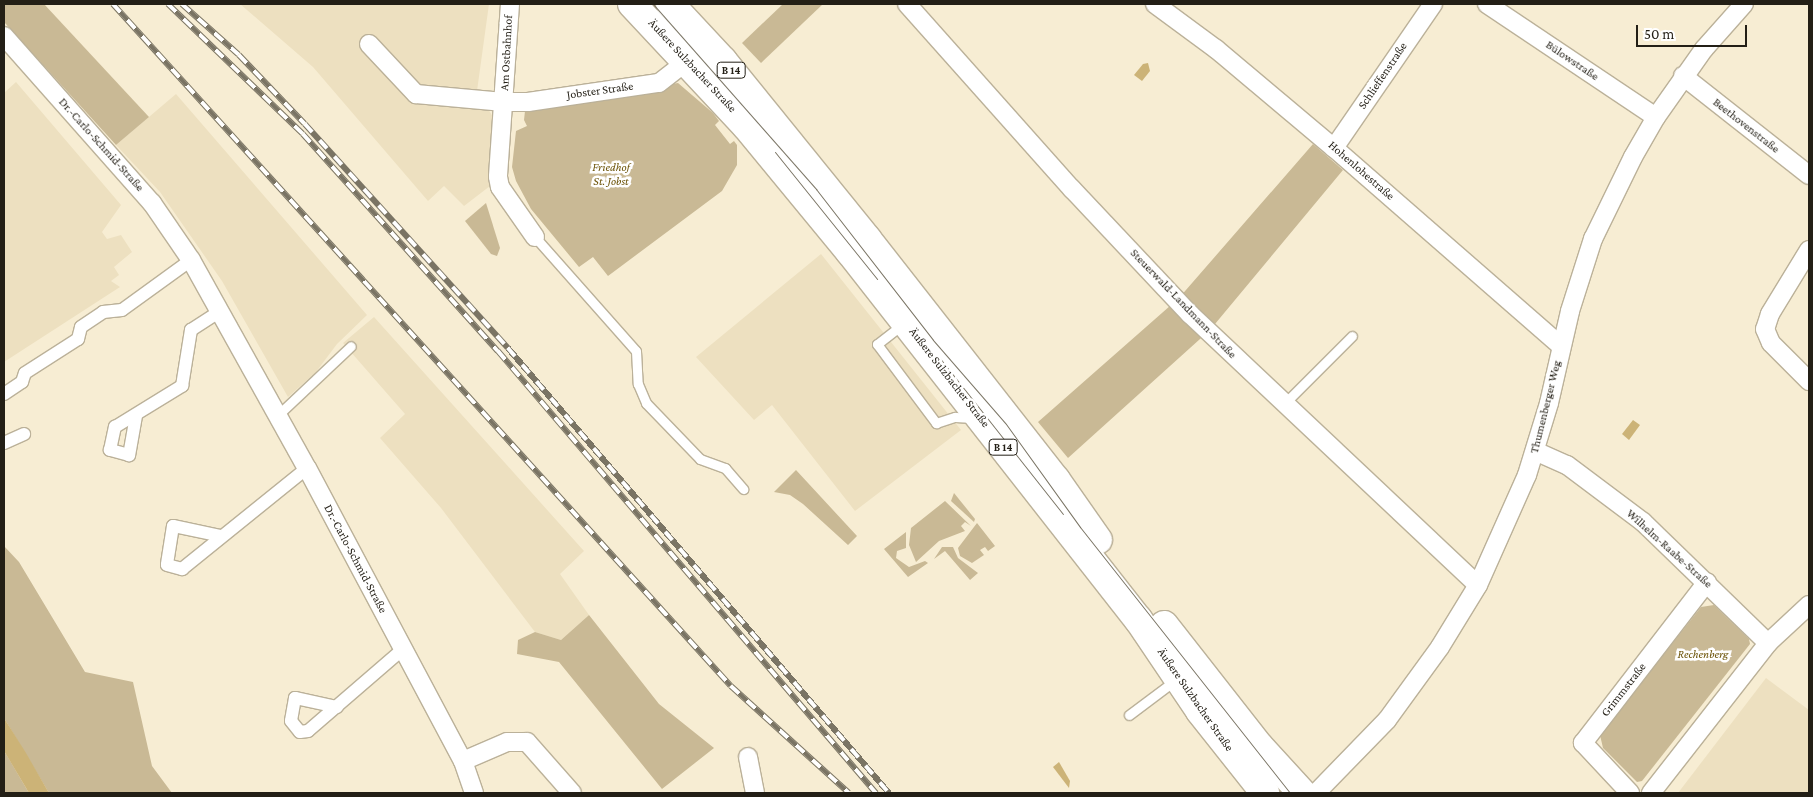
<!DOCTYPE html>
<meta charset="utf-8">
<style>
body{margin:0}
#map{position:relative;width:1813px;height:797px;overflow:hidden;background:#f7edd3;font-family:"Crimson Pro",serif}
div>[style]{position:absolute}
.built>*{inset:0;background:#ede0c0}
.green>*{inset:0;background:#c9b995}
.water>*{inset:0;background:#ccb377}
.roads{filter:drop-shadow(1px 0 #bbb199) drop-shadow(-1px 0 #bbb199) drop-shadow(0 1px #bbb199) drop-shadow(0 -1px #bbb199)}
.service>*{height:9px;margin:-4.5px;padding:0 4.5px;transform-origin:4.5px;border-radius:4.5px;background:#fff}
.pedestrian>*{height:12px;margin:-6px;padding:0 6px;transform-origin:6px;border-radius:6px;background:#fff}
.minor>*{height:18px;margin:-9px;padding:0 9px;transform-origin:9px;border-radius:9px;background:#fff}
.primary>*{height:28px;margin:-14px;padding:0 14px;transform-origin:14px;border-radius:14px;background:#fff}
.tram>*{height:1px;margin:-0.5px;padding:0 0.5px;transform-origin:0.5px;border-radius:0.5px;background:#7a7464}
.rail>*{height:5.5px;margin-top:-2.75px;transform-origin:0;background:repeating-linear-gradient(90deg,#fff 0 11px,#7a7464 0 22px);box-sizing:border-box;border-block:1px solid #7a7464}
span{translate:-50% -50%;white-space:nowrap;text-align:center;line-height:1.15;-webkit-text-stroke:5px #fff;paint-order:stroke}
.shield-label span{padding:1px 4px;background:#fff;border:1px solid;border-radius:4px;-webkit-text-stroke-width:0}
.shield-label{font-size:11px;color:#231f16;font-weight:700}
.street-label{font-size:12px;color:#231f16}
.park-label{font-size:12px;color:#6c5307;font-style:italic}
.frame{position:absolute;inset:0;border:5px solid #231f16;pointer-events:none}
.scale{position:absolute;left:1636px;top:25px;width:111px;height:22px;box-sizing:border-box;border:2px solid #231f16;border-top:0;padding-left:6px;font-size:15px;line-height:18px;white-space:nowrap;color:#231f16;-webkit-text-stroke:4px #fff;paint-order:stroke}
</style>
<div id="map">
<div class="built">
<i style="clip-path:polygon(240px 4px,489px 4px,477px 91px,493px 117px,490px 186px,464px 206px,444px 186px,428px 201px,313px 67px)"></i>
<i style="clip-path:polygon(16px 82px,121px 205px,102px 232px,107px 239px,121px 235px,132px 252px,114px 267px,119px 275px,111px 281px,120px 287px,4px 362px,4px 93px)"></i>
<i style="clip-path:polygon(176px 94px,367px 315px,337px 344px,316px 372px,288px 397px,222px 281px,160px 192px,116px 145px)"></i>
<i style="clip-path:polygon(821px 254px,961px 430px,855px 511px,772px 405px,754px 420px,696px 357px)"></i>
<i style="clip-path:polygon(374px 317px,584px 551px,560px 574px,589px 615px,561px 640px,535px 632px,441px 508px,380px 438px,405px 414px,343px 343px)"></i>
<i style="clip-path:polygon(1766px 678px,1809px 710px,1809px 793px,1678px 793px)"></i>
</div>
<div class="green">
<i style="clip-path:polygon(4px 4px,44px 4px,149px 117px,116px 145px,4px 22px)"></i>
<i style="clip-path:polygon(783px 4px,823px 4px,761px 63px,742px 43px)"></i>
<i style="clip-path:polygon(678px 83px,713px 113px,719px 121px,715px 125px,730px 144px,734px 141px,737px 145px,737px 165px,722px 191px,608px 276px,593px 257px,579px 267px,531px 209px,516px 181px,512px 167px,516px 131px,527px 126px,524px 120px,525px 111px,564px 101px)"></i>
<i style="clip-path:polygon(1313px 144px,1343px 170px,1210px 330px,1068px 458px,1038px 422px,1179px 298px)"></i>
<i style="clip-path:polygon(486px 203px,500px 248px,497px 256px,491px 254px,465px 221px)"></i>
<i style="clip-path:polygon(796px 470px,857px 536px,848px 545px,803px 504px,790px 495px,774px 492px)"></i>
<i style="clip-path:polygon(954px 493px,975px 519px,974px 522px,951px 501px)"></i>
<i style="clip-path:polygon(945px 501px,971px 526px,965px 522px,961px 526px,965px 531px,939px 541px,916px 562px,909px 545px,911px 528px)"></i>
<i style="clip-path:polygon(977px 523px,995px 546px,988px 551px,985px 547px,980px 550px,984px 555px,972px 563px,960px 556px,958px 548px)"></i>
<i style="clip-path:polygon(906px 532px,906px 548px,897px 551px,896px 558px,909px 567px,925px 561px,928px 563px,908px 577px,884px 549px)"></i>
<i style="clip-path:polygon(4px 546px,19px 562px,85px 672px,133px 682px,152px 766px,172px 793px,49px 793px,4px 718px)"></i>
<i style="clip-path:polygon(942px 547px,953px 547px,958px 558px,978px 573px,970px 580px,945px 551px,934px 559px)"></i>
<i style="clip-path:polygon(1714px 605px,1749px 639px,1750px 644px,1642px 781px,1637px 782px,1603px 748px,1600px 735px,1701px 607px)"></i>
<i style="clip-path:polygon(589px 615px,659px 704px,714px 748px,662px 789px,559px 662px,517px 654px,518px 640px,535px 632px,561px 640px)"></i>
<i style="clip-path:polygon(4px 751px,9px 759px,29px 793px,4px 793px)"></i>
</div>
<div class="water">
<i style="clip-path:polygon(1148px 63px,1150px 71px,1142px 81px,1134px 75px,1143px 64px)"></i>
<i style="clip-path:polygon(1633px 420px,1640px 425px,1629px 440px,1622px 434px)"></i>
<i style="clip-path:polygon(4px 718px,26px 753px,49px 793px,29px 793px,4px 751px)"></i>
<i style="clip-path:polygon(1059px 762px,1070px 781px,1069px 788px,1053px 767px)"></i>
</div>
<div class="roads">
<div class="service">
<i style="left:535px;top:237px;width:152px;rotate:48.5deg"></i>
<i style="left:636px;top:351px;width:33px;rotate:87deg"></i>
<i style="left:638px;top:384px;width:21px;rotate:67deg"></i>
<i style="left:646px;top:403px;width:78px;rotate:46deg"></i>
<i style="left:700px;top:459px;width:27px;rotate:20deg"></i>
<i style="left:725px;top:468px;width:28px;rotate:49deg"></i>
<i style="left:903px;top:324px;width:33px;rotate:142deg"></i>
<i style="left:877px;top:344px;width:99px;rotate:53.2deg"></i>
<i style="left:936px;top:423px;width:20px;rotate:-18deg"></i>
<i style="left:955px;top:417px;width:18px;rotate:3deg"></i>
<i style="left:1284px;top:404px;width:96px;rotate:-45deg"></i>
<i style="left:278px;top:415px;width:100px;rotate:-43.4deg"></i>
<i style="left:1129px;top:715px;width:60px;rotate:-36.9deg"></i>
</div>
<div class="pedestrian">
<i style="left:4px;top:394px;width:22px;rotate:-34deg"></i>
<i style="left:22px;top:382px;width:9px;rotate:-72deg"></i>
<i style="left:25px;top:373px;width:63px;rotate:-32.7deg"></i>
<i style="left:78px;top:339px;width:12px;rotate:-76deg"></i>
<i style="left:81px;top:327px;width:27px;rotate:-34deg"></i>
<i style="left:103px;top:312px;width:19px;rotate:-6deg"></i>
<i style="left:122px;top:310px;width:85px;rotate:-35.9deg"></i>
<i style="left:136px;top:416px;width:40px;rotate:100deg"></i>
<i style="left:129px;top:455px;width:20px;rotate:-165deg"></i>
<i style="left:110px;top:450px;width:24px;rotate:-78deg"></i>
<i style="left:115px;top:427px;width:79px;rotate:-31.5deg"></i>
<i style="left:182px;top:386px;width:57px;rotate:-80.9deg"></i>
<i style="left:191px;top:330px;width:35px;rotate:-33deg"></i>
<i style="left:4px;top:443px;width:22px;rotate:-24deg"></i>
<i style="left:221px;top:536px;width:49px;rotate:-168.2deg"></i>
<i style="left:173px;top:526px;width:39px;rotate:99deg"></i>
<i style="left:167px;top:565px;width:16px;rotate:15deg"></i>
<i style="left:182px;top:569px;width:161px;rotate:-38.9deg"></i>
<i style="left:337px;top:707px;width:43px;rotate:-167.9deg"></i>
<i style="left:295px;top:698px;width:23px;rotate:100deg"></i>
<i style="left:291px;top:721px;width:14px;rotate:51deg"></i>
<i style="left:300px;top:732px;width:8px;rotate:-7deg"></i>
<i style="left:308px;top:731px;width:124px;rotate:-40.8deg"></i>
</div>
<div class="minor">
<i style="left:510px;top:4px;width:173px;rotate:94deg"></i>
<i style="left:498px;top:177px;width:10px;rotate:79deg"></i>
<i style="left:500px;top:187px;width:61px;rotate:55deg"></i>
<i style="left:907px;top:4px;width:248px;rotate:48.3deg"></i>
<i style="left:1072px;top:189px;width:172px;rotate:46.7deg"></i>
<i style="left:1190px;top:314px;width:395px;rotate:43.3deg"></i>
<i style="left:1155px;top:4px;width:76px;rotate:36.4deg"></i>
<i style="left:1216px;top:49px;width:154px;rotate:40deg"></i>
<i style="left:1334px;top:148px;width:301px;rotate:41.1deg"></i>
<i style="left:1487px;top:4px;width:203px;rotate:33.8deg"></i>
<i style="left:4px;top:36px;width:223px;rotate:48.5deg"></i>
<i style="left:152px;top:203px;width:69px;rotate:55.6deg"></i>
<i style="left:191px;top:260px;width:238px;rotate:60.9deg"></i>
<i style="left:307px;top:468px;width:332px;rotate:62deg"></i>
<i style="left:463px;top:761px;width:34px;rotate:71deg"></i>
<i style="left:369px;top:44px;width:69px;rotate:46.8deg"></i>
<i style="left:416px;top:94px;width:88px;rotate:5.2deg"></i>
<i style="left:504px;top:102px;width:24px"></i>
<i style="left:528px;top:102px;width:132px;rotate:-8.3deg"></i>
<i style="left:659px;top:83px;width:37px;rotate:-38deg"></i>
<i style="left:1683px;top:76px;width:160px;rotate:38.2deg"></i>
<i style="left:1334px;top:148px;width:175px;rotate:-55.5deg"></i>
<i style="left:1809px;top:250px;width:75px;rotate:121.4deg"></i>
<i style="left:1770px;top:314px;width:16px;rotate:108deg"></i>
<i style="left:1765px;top:329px;width:15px;rotate:67deg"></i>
<i style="left:1771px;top:343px;width:54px;rotate:45deg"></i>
<i style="left:1535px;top:451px;width:35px;rotate:24deg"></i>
<i style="left:1567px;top:465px;width:95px;rotate:36.9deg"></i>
<i style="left:1643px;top:522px;width:174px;rotate:44.1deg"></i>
<i style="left:748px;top:757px;width:37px;rotate:79deg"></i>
<i style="left:463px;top:761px;width:48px;rotate:-23.4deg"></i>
<i style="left:507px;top:742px;width:20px"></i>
<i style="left:527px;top:742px;width:68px;rotate:48.6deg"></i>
<i style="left:1316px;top:793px;width:102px;rotate:-45.8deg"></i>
<i style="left:1387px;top:720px;width:90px;rotate:-54deg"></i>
<i style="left:1440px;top:647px;width:73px;rotate:-58.5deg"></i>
<i style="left:1478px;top:585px;width:120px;rotate:-66deg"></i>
<i style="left:1527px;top:475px;width:75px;rotate:-73deg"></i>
<i style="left:1549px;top:403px;width:94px;rotate:-77.1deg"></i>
<i style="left:1570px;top:311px;width:76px;rotate:-72.3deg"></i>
<i style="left:1593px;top:239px;width:91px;rotate:-64deg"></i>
<i style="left:1633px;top:157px;width:46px;rotate:-60.1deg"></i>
<i style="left:1656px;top:117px;width:83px;rotate:-54.8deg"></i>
<i style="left:1704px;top:49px;width:60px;rotate:-48.4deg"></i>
<i style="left:1630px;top:793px;width:69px;rotate:-133.2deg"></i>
<i style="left:1583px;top:743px;width:203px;rotate:-52.4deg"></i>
<i style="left:1651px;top:793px;width:190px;rotate:-52deg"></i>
<i style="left:1768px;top:643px;width:56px;rotate:-42.8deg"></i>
</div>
<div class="primary">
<i style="left:632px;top:4px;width:168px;rotate:46.9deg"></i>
<i style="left:747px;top:127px;width:162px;rotate:50.5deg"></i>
<i style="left:850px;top:252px;width:467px;rotate:51.9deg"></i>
<i style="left:1138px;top:619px;width:111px;rotate:56deg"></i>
<i style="left:1200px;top:711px;width:105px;rotate:51.6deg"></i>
<i style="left:670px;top:4px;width:78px;rotate:47.1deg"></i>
<i style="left:723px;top:61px;width:229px;rotate:51deg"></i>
<i style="left:867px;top:239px;width:306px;rotate:51.9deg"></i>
<i style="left:1056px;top:480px;width:73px;rotate:55deg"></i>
<i style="left:1164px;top:625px;width:154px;rotate:51.9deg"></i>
<i style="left:1259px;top:746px;width:64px;rotate:47.5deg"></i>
</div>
</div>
<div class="tram">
<i style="left:653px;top:4px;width:247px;rotate:48.6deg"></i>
<i style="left:816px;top:189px;width:191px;rotate:52.2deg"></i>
<i style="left:933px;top:340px;width:111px;rotate:49deg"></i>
<i style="left:1006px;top:424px;width:127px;rotate:54.3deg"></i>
<i style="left:1080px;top:527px;width:339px;rotate:51.7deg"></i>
<i style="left:775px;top:152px;width:163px;rotate:51.2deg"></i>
<i style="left:939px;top:357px;width:200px;rotate:51.7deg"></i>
</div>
<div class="rail">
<i style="left:113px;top:4px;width:920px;rotate:47.82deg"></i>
<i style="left:731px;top:686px;width:159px;rotate:42.2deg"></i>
<i style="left:168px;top:4px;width:187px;rotate:43.9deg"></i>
<i style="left:303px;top:134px;width:292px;rotate:48.1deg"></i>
<i style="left:498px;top:351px;width:582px;rotate:49.46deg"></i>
<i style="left:182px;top:4px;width:76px;rotate:41.8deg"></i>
<i style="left:239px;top:55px;width:95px;rotate:46.3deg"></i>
<i style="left:305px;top:124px;width:302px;rotate:47.8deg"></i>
<i style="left:508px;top:348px;width:586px;rotate:49.43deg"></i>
</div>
<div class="shield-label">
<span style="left:731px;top:70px">B 14</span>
<span style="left:1003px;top:447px">B 14</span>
</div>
<div class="street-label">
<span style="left:507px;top:53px;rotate:-87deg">Am Ostbahnhof</span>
<span style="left:1572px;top:61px;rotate:34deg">Bülowstraße</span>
<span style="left:692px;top:66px;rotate:47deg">Äußere Sulzbacher Straße</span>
<span style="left:1383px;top:76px;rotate:-56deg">Schlieffenstraße</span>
<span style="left:600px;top:91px;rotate:-8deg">Jobster Straße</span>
<span style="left:1746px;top:126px;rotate:38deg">Beethovenstraße</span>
<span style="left:101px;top:145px;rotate:48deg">Dr.-Carlo-Schmid-Straße</span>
<span style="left:1361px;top:171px;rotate:41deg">Hohenlohestraße</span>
<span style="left:1183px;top:304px;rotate:46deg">Steuerwald-Landmann-Straße</span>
<span style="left:949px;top:378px;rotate:52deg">Äußere Sulzbacher Straße</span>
<span style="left:1546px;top:407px;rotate:-76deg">Thumenberger Weg</span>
<span style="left:1669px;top:549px;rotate:42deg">Wilhelm-Raabe-Straße</span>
<span style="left:355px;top:559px;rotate:62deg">Dr.-Carlo-Schmid-Straße</span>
<span style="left:1624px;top:690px;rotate:-52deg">Grimmstraße</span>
<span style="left:1195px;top:700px;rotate:55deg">Äußere Sulzbacher Straße</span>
</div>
<div class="park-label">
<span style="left:611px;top:175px">Friedhof<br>St. Jobst</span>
<span style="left:1703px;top:655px">Rechenberg</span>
</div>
<div class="frame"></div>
<div class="scale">50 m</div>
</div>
